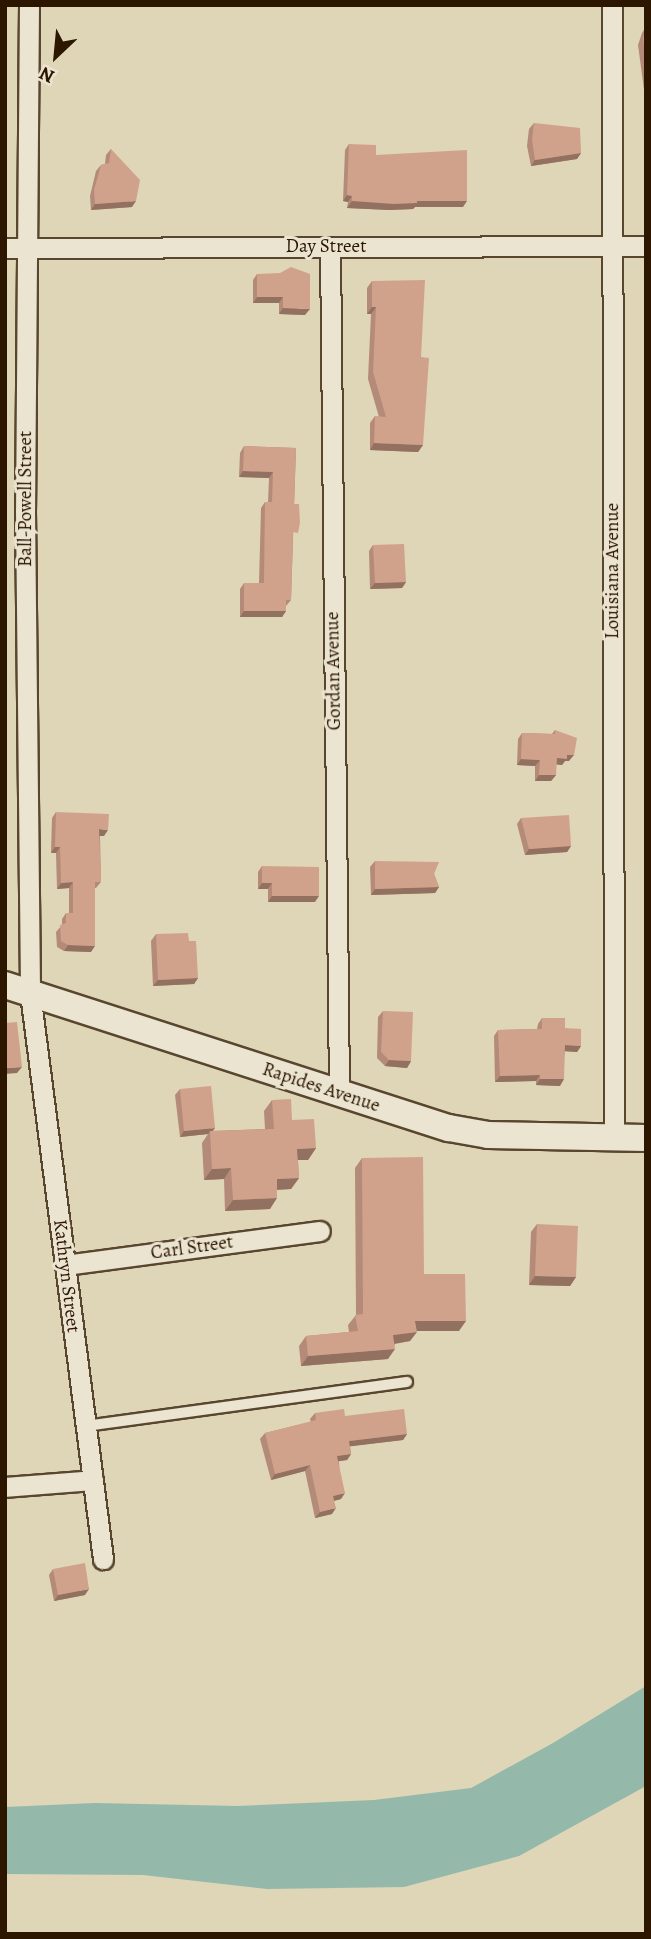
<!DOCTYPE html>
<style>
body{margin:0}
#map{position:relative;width:651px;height:1939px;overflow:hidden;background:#dfd5b7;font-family:Alegreya,serif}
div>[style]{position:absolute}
.water>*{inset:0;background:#94b9aa}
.roads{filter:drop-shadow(2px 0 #59462e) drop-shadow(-2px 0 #59462e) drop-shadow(0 2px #59462e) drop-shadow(0 -2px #59462e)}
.service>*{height:10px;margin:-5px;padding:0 5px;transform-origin:5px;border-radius:5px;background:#eae4d0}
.minor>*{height:19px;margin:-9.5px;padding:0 9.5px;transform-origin:9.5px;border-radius:9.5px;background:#eae4d0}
.secondary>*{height:26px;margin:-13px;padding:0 13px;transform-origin:13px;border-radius:13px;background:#eae4d0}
.wall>*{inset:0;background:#b48b78}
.shaded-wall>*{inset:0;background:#927161}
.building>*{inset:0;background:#d1a28b}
span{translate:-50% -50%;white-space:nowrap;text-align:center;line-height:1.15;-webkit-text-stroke:6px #eae4d0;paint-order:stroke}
.street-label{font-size:19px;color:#2c1600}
.frame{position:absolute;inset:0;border:7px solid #2c1600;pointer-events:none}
.north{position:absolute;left:21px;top:21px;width:70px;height:70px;-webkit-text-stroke:5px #eae4d0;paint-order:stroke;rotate:206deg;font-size:19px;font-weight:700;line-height:28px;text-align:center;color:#2c1600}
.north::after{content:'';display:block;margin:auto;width:24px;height:32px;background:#2c1600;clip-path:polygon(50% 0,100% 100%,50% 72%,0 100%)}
</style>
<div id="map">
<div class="water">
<i style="clip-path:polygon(646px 1686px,646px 1786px,519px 1856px,404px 1887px,267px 1889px,143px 1875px,5px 1874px,5px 1807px,95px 1803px,237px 1806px,374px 1800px,471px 1788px,553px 1743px)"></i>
</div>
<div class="roads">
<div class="service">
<i style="left:85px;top:1426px;width:325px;rotate:-7.8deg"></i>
</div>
<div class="minor">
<i style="left:29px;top:5px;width:506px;rotate:90.45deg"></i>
<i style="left:25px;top:511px;width:482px;rotate:89.4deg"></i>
<i style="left:30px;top:993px;width:571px;rotate:82.65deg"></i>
<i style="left:612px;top:5px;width:1132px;rotate:89.9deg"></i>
<i style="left:330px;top:247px;width:847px;rotate:89.39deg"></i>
<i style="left:5px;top:248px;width:641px;rotate:-0.18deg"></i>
<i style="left:65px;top:1265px;width:257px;rotate:-7.6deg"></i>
<i style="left:5px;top:1487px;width:88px;rotate:-4.5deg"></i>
</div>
<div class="secondary">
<i style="left:5px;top:985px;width:466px;rotate:17.9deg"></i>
<i style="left:449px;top:1128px;width:40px;rotate:10deg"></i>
<i style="left:488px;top:1135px;width:158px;rotate:1.1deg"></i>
</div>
</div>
<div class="wall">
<i style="clip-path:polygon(646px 27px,646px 98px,645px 97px,638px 45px,642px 33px)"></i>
<i style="clip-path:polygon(534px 123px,581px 153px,577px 159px,531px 166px,527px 146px,529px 129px)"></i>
<i style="clip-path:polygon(349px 144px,376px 155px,463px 207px,415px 207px,413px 209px,390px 210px,347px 208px,348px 202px,343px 201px,345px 150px)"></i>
<i style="clip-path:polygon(111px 149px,132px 207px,91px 210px,90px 196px,96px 171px,101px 165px,105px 164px,106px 155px)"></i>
<i style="clip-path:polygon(257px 274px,305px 315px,279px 314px,279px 303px,253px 303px,253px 280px)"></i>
<i style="clip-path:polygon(372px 281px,421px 357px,423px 445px,418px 452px,370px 450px,370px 423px,375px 416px,379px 417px,368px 379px,371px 314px,367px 314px,367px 288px)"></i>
<i style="clip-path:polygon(244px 446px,296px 448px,291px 600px,286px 606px,286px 611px,282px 617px,240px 617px,240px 589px,244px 583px,259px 583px,261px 508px,265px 502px,268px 502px,269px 478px,239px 477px,240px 453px)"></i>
<i style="clip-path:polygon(373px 545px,406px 582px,402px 588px,370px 589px,369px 551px)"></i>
<i style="clip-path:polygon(555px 730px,569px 761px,565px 761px,562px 765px,556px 764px,556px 775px,551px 781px,535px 781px,535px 766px,517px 765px,518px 739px,522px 733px,552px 734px)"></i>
<i style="clip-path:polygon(56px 812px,104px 836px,100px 836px,101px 882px,96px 888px,95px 888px,91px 952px,64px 951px,57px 947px,56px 932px,62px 925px,62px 919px,66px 913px,69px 913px,69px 888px,57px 889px,56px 853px,51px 853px,52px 818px)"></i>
<i style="clip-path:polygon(521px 818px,571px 846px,567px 852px,525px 855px,517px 824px)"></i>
<i style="clip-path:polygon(646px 821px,646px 858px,644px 858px,644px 823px)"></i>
<i style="clip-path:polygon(375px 861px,434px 874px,439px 887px,435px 893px,371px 895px,370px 867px)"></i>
<i style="clip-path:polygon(262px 866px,315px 902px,268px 902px,268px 889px,258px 889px,258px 872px)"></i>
<i style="clip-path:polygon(156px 934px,198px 978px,194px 984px,153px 986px,151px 941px)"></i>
<i style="clip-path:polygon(383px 1011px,411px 1061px,407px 1068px,385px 1066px,377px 1058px,378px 1017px)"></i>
<i style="clip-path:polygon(542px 1018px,565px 1028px,581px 1046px,577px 1052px,565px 1051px,560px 1086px,536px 1085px,536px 1081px,495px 1082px,494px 1036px,498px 1030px,537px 1029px,538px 1024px)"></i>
<i style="clip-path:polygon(180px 1089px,213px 1131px,265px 1129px,264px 1111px,272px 1100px,292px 1120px,316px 1148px,308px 1160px,298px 1160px,299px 1178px,291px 1189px,277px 1190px,270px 1209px,225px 1211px,224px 1179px,204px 1180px,202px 1143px,208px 1134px,180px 1137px,175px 1095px)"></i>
<i style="clip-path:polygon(362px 1158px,424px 1274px,459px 1331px,417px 1331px,410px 1341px,395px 1344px,388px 1359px,301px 1366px,299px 1346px,306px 1336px,349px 1332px,348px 1325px,356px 1315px,355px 1168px)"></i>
<i style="clip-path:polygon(537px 1224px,576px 1277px,570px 1286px,529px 1285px,531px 1232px)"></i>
<i style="clip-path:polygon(315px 1413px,345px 1416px,407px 1434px,403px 1440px,350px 1446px,351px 1454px,347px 1460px,339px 1461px,341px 1499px,334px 1501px,332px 1514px,315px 1518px,305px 1471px,271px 1480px,260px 1439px,265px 1433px,311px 1422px,310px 1419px)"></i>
<i style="clip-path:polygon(53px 1569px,85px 1595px,54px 1601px,49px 1575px)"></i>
</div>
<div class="shaded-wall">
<i style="clip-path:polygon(581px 153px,577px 159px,531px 166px,535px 160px)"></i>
<i style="clip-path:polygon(347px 195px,352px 196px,348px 202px,343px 201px)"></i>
<i style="clip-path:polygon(136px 201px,132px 207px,91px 210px,95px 204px)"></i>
<i style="clip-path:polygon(352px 201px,467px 201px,463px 207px,415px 207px,413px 209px,390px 210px,347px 208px)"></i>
<i style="clip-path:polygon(257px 297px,283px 297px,279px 303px,253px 303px)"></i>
<i style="clip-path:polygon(372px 307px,376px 307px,371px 314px,367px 314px)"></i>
<i style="clip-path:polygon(283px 308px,310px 309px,305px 315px,279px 314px)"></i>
<i style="clip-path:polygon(374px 443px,423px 445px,418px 452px,370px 450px)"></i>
<i style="clip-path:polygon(243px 471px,273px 472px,269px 478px,239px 477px)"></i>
<i style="clip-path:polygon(406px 582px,402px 588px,370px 589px,375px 583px)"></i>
<i style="clip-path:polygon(244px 611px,286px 611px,282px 617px,240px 617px)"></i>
<i style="clip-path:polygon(567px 755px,574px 755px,569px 761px,565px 761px,562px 765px,552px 764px,557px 758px)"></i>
<i style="clip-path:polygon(521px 759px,540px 760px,535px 766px,517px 765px)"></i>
<i style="clip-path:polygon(539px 775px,556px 775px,551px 781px,535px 781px)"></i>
<i style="clip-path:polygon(99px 829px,108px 830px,104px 836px,95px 836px)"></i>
<i style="clip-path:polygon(571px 846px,567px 852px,525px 855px,529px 849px)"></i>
<i style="clip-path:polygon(55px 847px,60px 847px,56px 853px,51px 853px)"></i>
<i style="clip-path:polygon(73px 882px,69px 888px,57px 889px,61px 883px)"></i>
<i style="clip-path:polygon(262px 883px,272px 883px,268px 889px,258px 889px)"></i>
<i style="clip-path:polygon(439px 887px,435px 893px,371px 895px,375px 889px)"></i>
<i style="clip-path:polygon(272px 896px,319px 896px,315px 902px,268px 902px)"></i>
<i style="clip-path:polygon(68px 945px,95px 946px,91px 952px,64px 951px)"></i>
<i style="clip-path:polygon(198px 978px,194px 984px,153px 986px,158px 980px)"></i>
<i style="clip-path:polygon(565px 1045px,581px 1046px,577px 1052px,561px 1051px)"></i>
<i style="clip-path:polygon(389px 1060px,411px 1061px,407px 1068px,385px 1066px)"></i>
<i style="clip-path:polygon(22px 1067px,17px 1073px,5px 1074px,5px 1068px)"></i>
<i style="clip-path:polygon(540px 1075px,536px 1081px,495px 1082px,500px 1076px)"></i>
<i style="clip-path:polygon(540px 1079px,564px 1079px,560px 1086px,536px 1085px)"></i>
<i style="clip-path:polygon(215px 1128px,211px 1134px,210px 1131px,208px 1134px,180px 1137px,184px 1131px)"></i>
<i style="clip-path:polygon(316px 1148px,308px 1160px,289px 1160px,297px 1149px)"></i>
<i style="clip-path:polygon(231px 1168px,224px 1179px,204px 1180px,212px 1169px)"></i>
<i style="clip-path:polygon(299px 1178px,291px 1189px,269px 1190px,277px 1179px)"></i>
<i style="clip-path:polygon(277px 1198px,270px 1209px,225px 1211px,233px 1200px)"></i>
<i style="clip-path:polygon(535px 1276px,576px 1277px,570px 1286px,529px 1285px)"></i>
<i style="clip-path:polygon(415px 1321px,466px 1321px,459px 1331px,408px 1331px)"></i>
<i style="clip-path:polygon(417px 1332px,410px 1341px,386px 1345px,393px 1335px)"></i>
<i style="clip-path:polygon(395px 1349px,388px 1359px,301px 1366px,308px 1356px)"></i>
<i style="clip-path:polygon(407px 1434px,403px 1440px,345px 1447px,349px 1441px)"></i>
<i style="clip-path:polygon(351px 1454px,347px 1460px,333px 1462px,337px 1456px)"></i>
<i style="clip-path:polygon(310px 1465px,305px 1471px,271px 1480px,275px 1474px)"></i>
<i style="clip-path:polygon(345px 1493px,341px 1499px,329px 1502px,333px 1496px)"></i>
<i style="clip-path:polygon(336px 1508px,332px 1514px,315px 1518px,320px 1512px)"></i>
<i style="clip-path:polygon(89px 1589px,85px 1595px,54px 1601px,58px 1595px)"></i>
</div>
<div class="building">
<i style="clip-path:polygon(646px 29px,646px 59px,643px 38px)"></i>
<i style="clip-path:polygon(534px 123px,580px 128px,581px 153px,535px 160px,532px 140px)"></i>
<i style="clip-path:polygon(349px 144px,376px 145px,376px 155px,467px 150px,467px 201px,417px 201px,417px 203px,394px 204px,352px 201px,352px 196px,347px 195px)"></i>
<i style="clip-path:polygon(111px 149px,140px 180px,136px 201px,95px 204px,94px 190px,101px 165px,109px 163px)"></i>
<i style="clip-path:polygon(291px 267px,310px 274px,310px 309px,283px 308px,283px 297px,257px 297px,257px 274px,280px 273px)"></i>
<i style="clip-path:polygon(425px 280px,421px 357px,429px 358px,423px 445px,374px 443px,375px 416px,386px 417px,373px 372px,376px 307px,372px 307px,372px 281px)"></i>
<i style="clip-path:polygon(244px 446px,296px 448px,294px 504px,299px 504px,300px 523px,298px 533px,293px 532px,291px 600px,286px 600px,286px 611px,244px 611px,244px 583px,264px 583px,265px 502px,272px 502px,273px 472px,243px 471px)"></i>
<i style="clip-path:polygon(404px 544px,406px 582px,375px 583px,373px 545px)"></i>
<i style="clip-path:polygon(555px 730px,577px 738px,574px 755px,567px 755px,567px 759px,557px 758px,556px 775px,539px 775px,540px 760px,521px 759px,522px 733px,555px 734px)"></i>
<i style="clip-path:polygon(56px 812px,109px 814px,108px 830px,99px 829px,101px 882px,95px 882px,95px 946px,68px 945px,61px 941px,60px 925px,66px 923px,66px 913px,73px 913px,73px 882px,61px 883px,60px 847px,55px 847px)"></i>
<i style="clip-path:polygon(569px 815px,571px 846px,529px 849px,521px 818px)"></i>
<i style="clip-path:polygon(375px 861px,439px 862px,434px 874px,439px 887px,375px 889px)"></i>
<i style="clip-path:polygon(262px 866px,319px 867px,319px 896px,272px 896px,272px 883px,262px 883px)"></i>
<i style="clip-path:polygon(188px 933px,189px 941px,196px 941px,198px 978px,158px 980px,156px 934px)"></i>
<i style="clip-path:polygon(383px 1011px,413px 1012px,411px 1061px,389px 1060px,381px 1052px)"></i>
<i style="clip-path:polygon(542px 1018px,565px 1018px,565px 1028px,581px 1029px,581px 1046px,565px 1045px,564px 1079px,540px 1079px,540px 1075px,500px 1076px,498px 1030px,542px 1029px)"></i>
<i style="clip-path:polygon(17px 1022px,22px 1067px,5px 1068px,5px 1023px)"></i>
<i style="clip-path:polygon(211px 1086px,215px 1128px,184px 1131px,180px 1089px)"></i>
<i style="clip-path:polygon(291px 1099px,292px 1120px,314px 1119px,316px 1148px,297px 1149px,299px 1178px,277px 1179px,277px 1198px,233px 1200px,231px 1168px,212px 1169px,210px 1131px,274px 1129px,272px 1100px)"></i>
<i style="clip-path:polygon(423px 1157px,424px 1274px,465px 1274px,466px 1321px,415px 1321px,417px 1332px,393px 1335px,395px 1349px,308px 1356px,306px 1336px,358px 1331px,355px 1315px,363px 1314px,362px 1158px)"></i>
<i style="clip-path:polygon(537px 1224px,578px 1226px,576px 1277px,535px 1276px)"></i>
<i style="clip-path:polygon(344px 1409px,345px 1416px,404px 1409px,407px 1434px,349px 1441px,351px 1454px,337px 1456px,345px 1493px,333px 1496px,336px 1508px,320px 1512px,310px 1465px,275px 1474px,265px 1433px,316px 1420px,315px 1413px)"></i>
<i style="clip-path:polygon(85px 1563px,89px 1589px,58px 1595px,53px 1569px)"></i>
</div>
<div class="street-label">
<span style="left:326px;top:247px">Day Street</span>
<span style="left:26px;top:499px;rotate:-90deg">Ball-Powell Street</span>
<span style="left:613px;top:571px;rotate:-90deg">Louisiana Avenue</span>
<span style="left:334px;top:671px;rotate:-91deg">Gordan Avenue</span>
<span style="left:321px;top:1088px;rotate:18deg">Rapides Avenue</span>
<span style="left:192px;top:1248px;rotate:-8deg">Carl Street</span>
<span style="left:66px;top:1276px;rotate:83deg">Kathryn Street</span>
</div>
<div class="frame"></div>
<div class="north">N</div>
</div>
